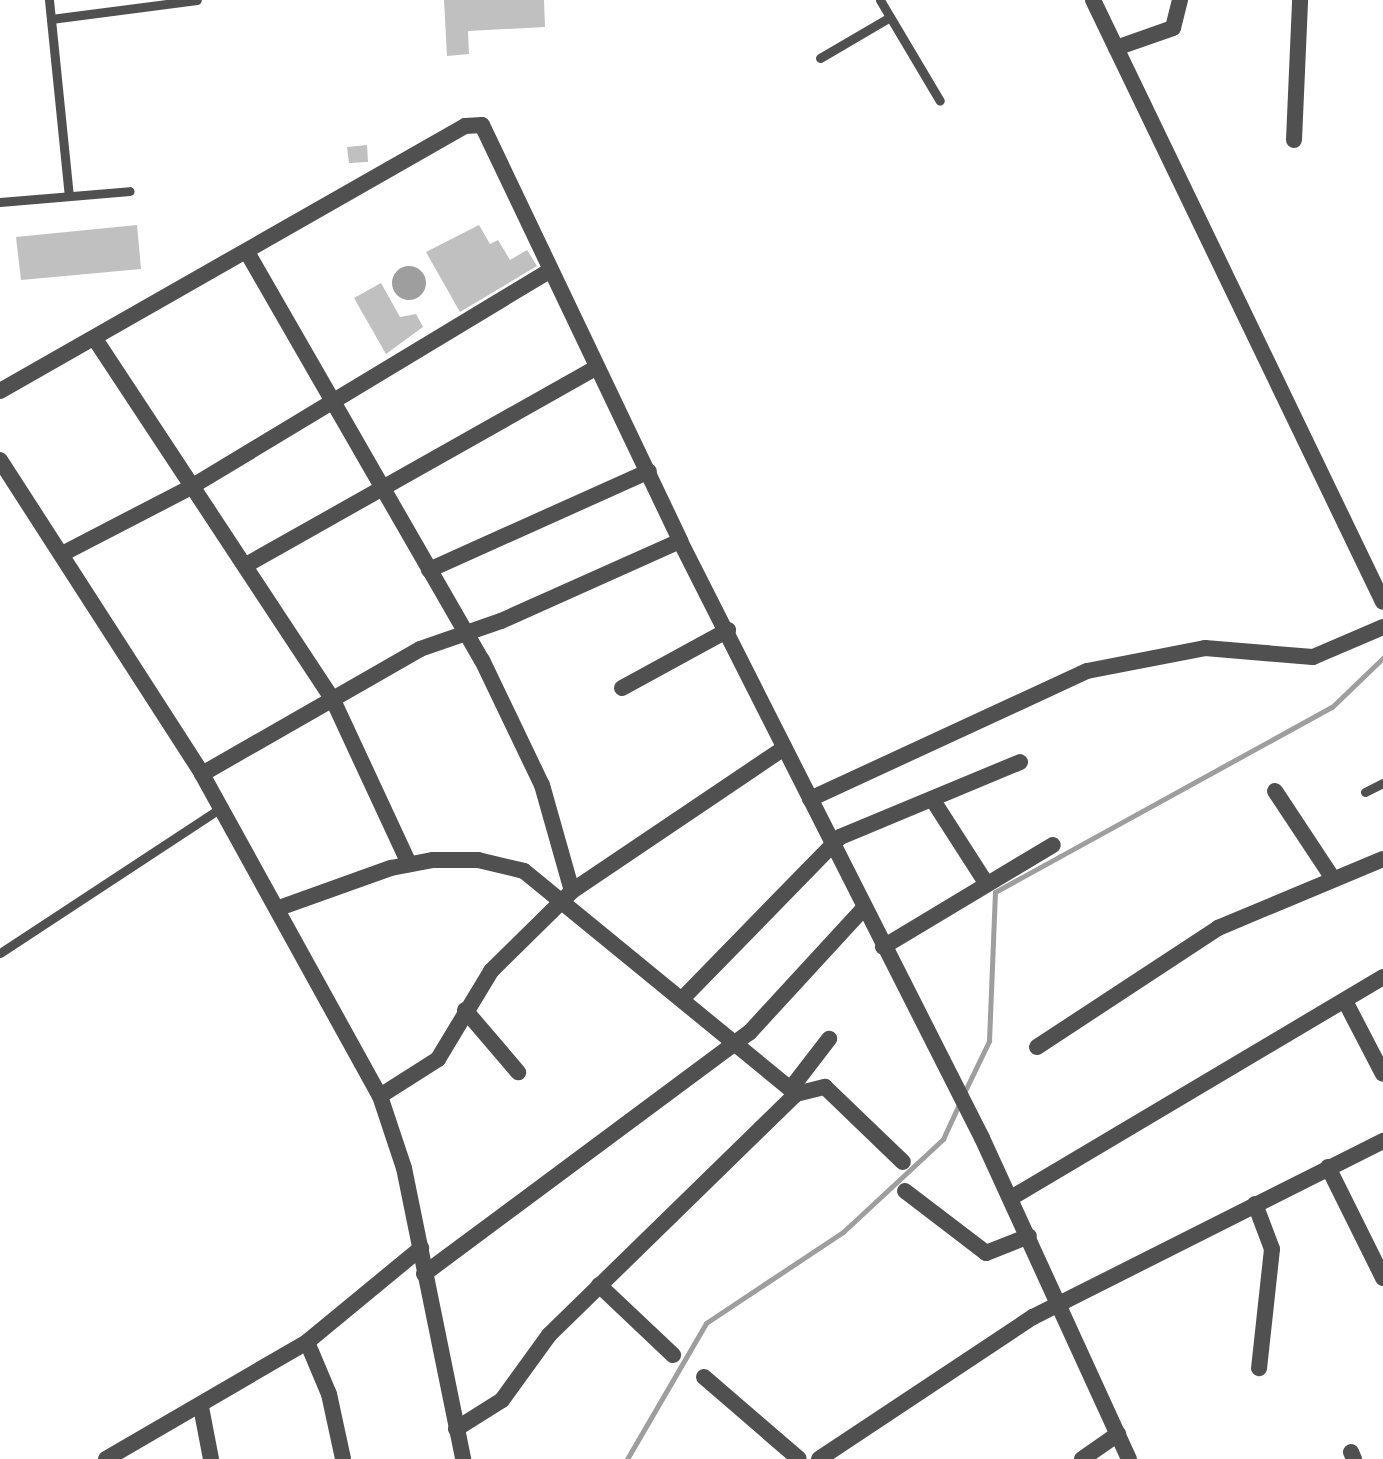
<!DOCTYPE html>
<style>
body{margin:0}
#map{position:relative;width:1383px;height:1459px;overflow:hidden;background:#fff;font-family:Rubik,sans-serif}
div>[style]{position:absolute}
.water>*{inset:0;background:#9e9e9e}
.round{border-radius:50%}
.stream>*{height:5px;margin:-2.5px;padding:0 2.5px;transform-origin:2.5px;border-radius:2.5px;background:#9e9e9e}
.building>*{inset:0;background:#c0c0c0}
.service>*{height:9px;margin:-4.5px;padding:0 4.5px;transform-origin:4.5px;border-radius:4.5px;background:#505050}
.minor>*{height:16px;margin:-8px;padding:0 8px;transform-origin:8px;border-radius:8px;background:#505050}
.tertiary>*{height:16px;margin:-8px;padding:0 8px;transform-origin:8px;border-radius:8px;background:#505050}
span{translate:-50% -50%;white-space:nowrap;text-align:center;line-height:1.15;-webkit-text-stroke:7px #fff;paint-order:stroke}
</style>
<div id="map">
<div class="water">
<i class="round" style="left:392px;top:266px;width:34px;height:34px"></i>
</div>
<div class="stream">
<i style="left:964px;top:1093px;width:58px;rotate:-64.3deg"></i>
<i style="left:989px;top:1041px;width:149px;rotate:-87.7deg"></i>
<i style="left:995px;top:892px;width:384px;rotate:-28.8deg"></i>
<i style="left:1332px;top:707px;width:71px;rotate:-43.9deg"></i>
<i style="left:627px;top:1459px;width:157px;rotate:-59.8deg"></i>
<i style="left:706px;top:1323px;width:164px;rotate:-33.6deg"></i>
<i style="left:843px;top:1232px;width:137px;rotate:-42.9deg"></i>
<i style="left:943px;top:1139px;width:41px;rotate:-65.3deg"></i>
</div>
<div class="building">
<i style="clip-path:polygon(444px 0,544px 0,545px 27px,468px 31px,469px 54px,447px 56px)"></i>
<i style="clip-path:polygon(367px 145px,368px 162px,349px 163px,347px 147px)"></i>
<i style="clip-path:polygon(137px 225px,141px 269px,21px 280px,16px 237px)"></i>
<i style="clip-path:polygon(479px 225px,490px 244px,498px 240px,510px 260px,527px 250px,537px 266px,460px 312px,426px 252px)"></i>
<i style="clip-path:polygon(381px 283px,400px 317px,416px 314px,423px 327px,386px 354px,354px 298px)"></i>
</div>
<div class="service">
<i style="left:49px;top:0;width:197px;rotate:84.2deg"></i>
<i style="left:880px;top:0;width:117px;rotate:59.3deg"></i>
<i style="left:51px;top:19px;width:147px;rotate:-7.4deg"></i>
<i style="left:820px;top:58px;width:81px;rotate:-30.4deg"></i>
<i style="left:0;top:202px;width:130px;rotate:-4.8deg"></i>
<i style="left:1365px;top:792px;width:20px;rotate:-27deg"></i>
<i style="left:0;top:953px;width:264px;rotate:-33.3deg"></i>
</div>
<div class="minor">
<i style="left:1116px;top:48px;width:60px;rotate:-19.3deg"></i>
<i style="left:1173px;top:28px;width:29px;rotate:-76deg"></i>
<i style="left:1294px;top:140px;width:140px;rotate:-87.5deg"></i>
<i style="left:247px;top:252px;width:471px;rotate:60.1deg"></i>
<i style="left:482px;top:660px;width:139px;rotate:64.4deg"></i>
<i style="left:542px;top:785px;width:110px;rotate:74.2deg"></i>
<i style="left:95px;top:339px;width:432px;rotate:56.6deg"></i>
<i style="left:333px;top:700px;width:181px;rotate:65.1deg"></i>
<i style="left:0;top:391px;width:535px;rotate:-29.68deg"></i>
<i style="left:465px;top:126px;width:17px;rotate:-3deg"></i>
<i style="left:482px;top:125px;width:461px;rotate:64.5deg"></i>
<i style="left:680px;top:541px;width:669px;rotate:63.17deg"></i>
<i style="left:982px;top:1138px;width:353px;rotate:65.4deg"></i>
<i style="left:0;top:460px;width:373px;rotate:57.2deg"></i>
<i style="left:202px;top:774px;width:368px;rotate:61.1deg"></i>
<i style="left:380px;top:1096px;width:76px;rotate:71.6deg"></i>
<i style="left:404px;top:1168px;width:297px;rotate:78.5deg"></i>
<i style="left:62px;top:554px;width:145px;rotate:-27.4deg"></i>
<i style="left:191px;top:487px;width:418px;rotate:-31.1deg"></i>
<i style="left:246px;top:565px;width:401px;rotate:-29.4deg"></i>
<i style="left:429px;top:570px;width:241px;rotate:-24.2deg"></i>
<i style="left:622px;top:688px;width:121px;rotate:-28.7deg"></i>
<i style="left:202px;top:774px;width:251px;rotate:-29.8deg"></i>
<i style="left:420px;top:649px;width:86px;rotate:-19.1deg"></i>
<i style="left:501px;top:621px;width:196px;rotate:-24.1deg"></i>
<i style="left:1275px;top:791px;width:103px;rotate:56.5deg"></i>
<i style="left:810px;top:799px;width:305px;rotate:-24.8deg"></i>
<i style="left:1087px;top:671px;width:120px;rotate:-11deg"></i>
<i style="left:1205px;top:648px;width:108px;rotate:4.8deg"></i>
<i style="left:1313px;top:657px;width:76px;rotate:-23.2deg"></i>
<i style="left:934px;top:802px;width:96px;rotate:57.3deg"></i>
<i style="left:279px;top:908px;width:119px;rotate:-19.7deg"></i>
<i style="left:391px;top:868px;width:43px;rotate:-10.8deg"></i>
<i style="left:433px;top:860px;width:45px"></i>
<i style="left:478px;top:860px;width:47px;rotate:13.4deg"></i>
<i style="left:524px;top:871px;width:352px;rotate:39.3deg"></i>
<i style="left:883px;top:947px;width:198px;rotate:-31deg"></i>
<i style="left:683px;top:998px;width:225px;rotate:-45.7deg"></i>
<i style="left:840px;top:837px;width:195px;rotate:-22.6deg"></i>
<i style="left:1345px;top:1001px;width:82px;rotate:62.5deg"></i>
<i style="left:465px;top:1010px;width:82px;rotate:49.5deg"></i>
<i style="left:1037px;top:1047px;width:217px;rotate:-33.3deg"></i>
<i style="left:1218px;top:928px;width:179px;rotate:-22.7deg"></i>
<i style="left:792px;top:1087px;width:61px;rotate:-52.4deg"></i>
<i style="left:380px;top:1096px;width:69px;rotate:-32.5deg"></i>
<i style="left:438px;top:1059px;width:103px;rotate:-58.9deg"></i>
<i style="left:491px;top:971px;width:114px;rotate:-44.6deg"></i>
<i style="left:572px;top:891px;width:256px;rotate:-34deg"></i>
<i style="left:1328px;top:1167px;width:124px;rotate:63.6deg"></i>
<i style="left:905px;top:1191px;width:102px;rotate:37.4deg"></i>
<i style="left:986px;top:1253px;width:46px;rotate:-21.6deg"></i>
<i style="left:1011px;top:1198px;width:433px;rotate:-30.7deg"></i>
<i style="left:1255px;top:1204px;width:48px;rotate:69.3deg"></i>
<i style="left:1272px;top:1249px;width:120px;rotate:96.2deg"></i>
<i style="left:424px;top:1274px;width:405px;rotate:-36.6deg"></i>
<i style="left:749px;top:1033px;width:168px;rotate:-47.4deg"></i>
<i style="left:599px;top:1285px;width:102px;rotate:43.4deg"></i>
<i style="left:307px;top:1342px;width:56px;rotate:67.1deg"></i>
<i style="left:329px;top:1394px;width:66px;rotate:77.8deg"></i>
<i style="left:704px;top:1377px;width:125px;rotate:40.8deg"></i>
<i style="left:201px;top:1407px;width:53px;rotate:79.1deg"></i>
<i style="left:456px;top:1429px;width:54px;rotate:-32.2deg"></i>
<i style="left:502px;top:1400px;width:80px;rotate:-54.1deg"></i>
<i style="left:549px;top:1335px;width:345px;rotate:-44.3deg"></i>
<i style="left:796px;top:1094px;width:30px;rotate:-14deg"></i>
<i style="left:825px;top:1087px;width:108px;rotate:43.9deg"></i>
<i style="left:1351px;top:1452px;width:8px;rotate:67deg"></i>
<i style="left:106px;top:1459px;width:233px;rotate:-30.2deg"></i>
<i style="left:307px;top:1342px;width:148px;rotate:-39.5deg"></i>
<i style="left:819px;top:1459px;width:257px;rotate:-33.6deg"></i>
<i style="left:1033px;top:1317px;width:392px;rotate:-26.7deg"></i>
<i style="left:1082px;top:1459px;width:44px;rotate:-34.8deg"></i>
</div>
<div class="tertiary">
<i style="left:1093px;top:0;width:668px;rotate:64.28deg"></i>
</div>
</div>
